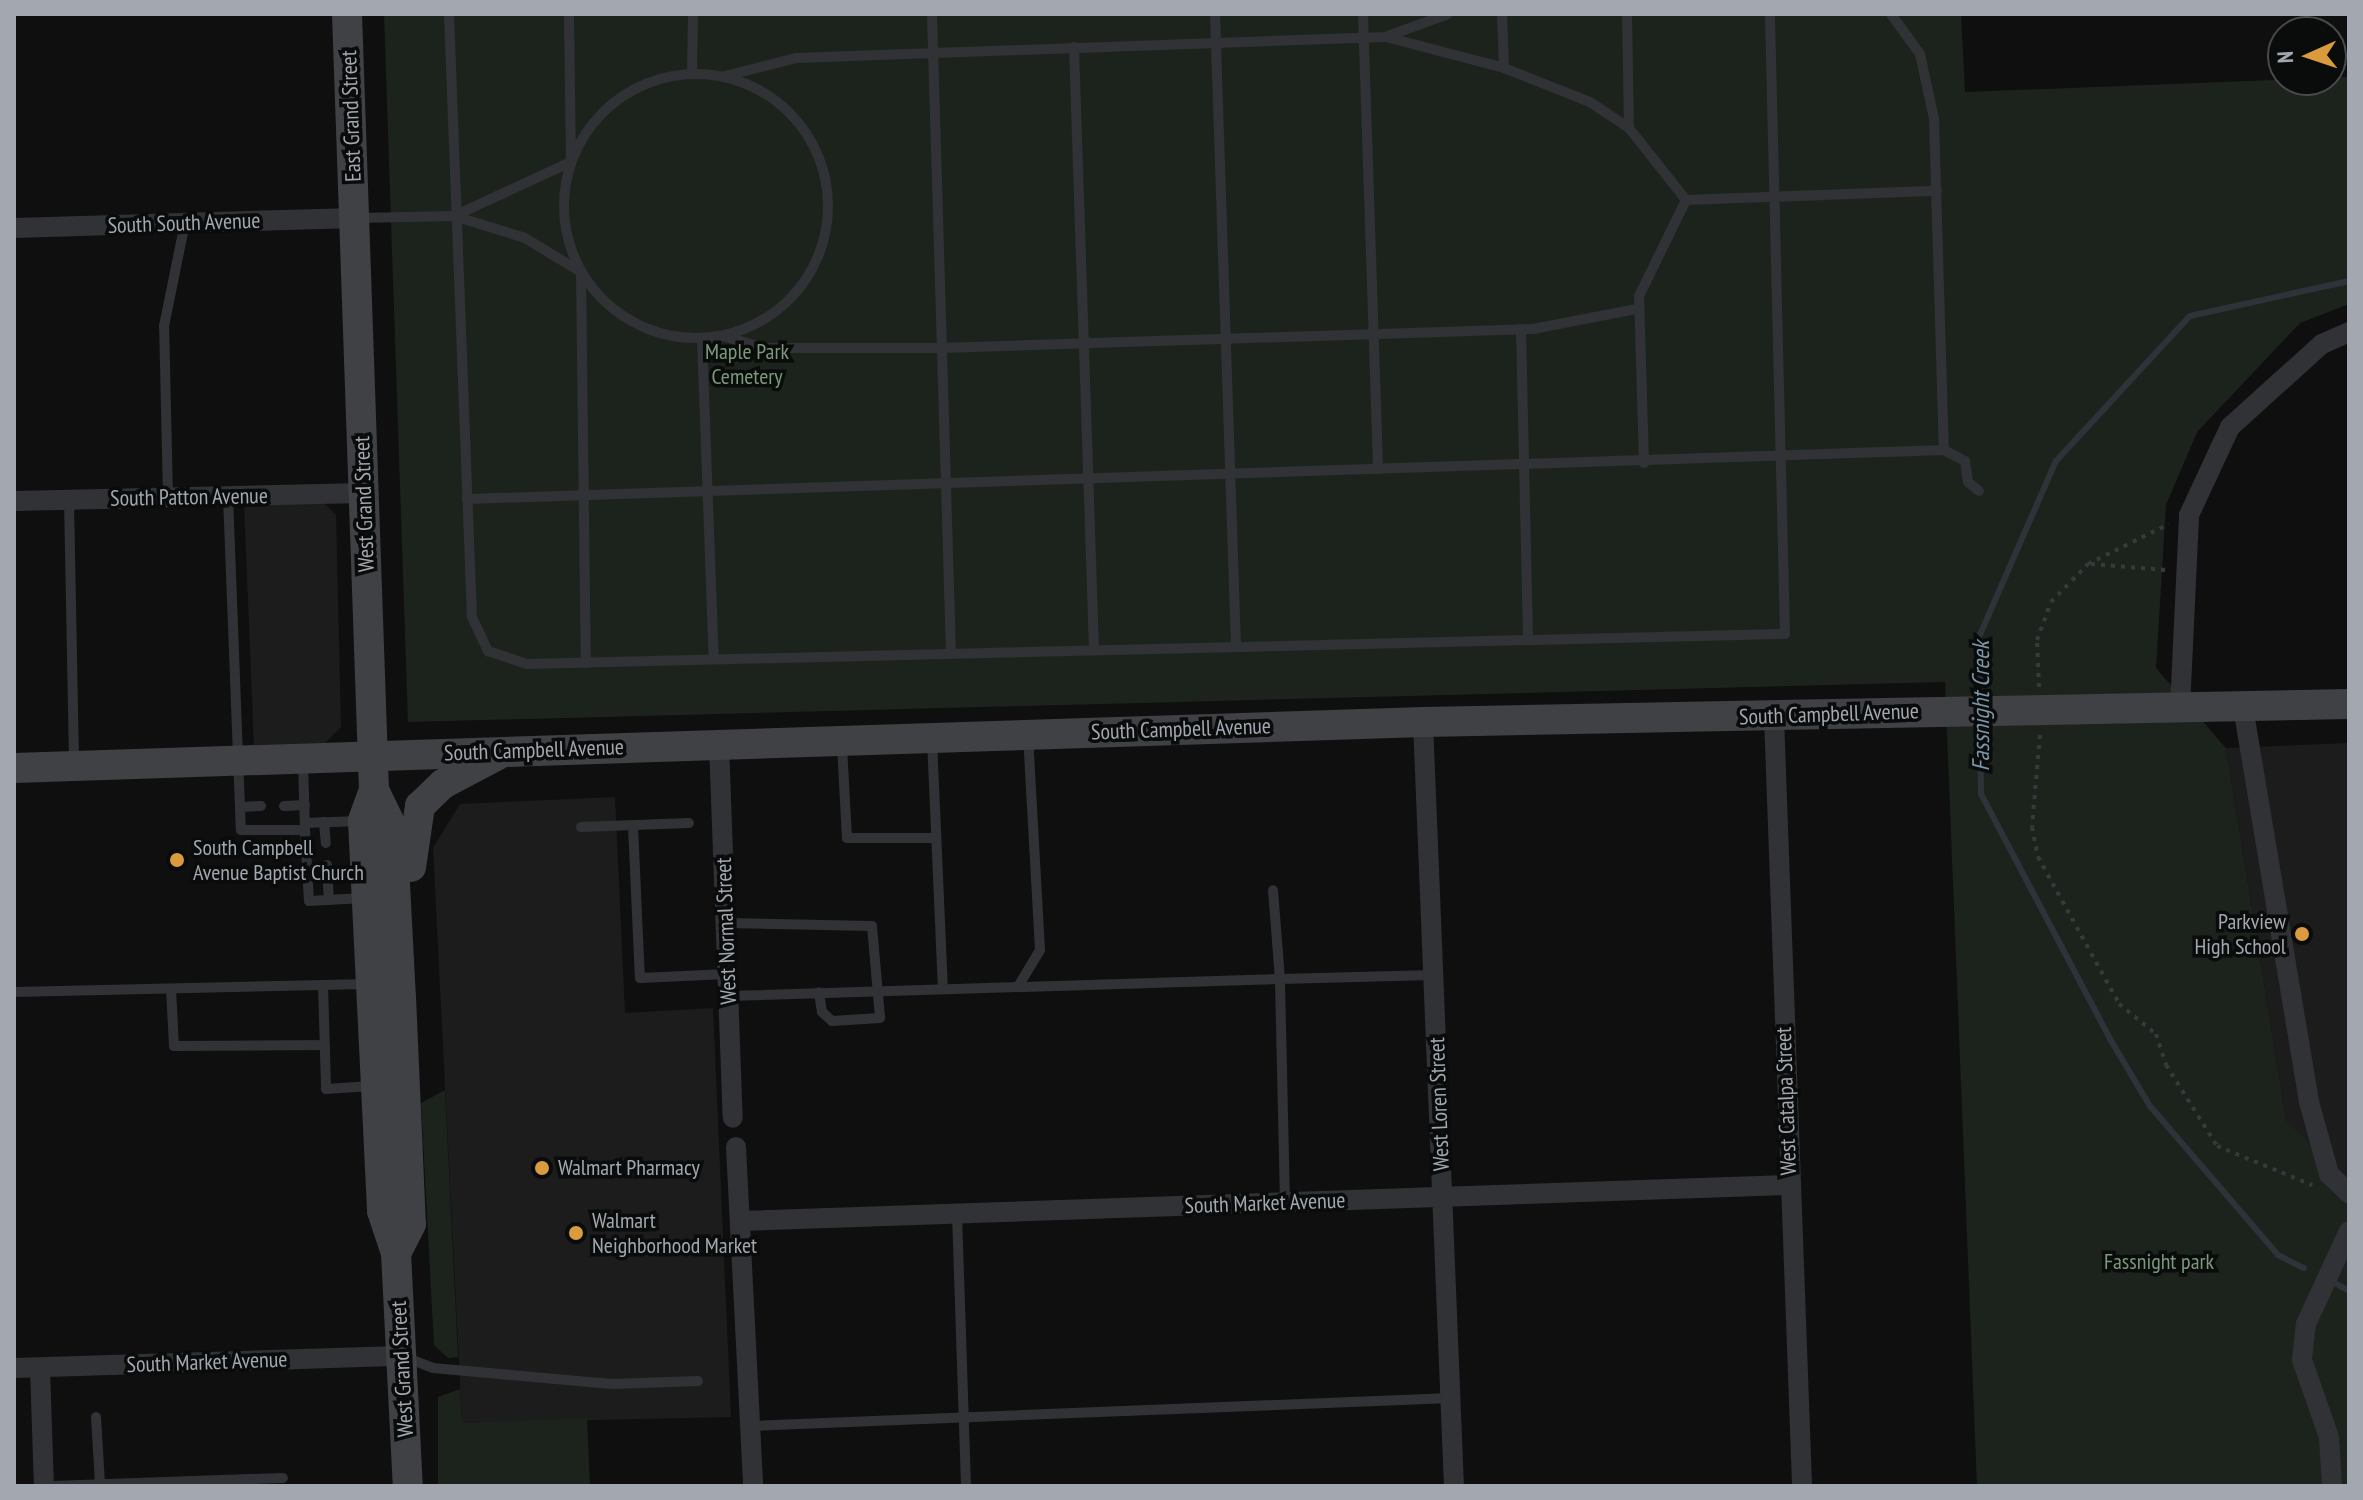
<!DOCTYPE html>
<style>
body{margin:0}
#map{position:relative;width:2363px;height:1500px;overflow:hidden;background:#0f0f10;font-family:"PT Sans Narrow",sans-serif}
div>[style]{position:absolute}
.built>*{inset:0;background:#1c1c1d}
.green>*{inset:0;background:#1c231d}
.stream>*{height:6px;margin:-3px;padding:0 3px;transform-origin:3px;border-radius:3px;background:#2d3439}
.path>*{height:4px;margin-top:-2px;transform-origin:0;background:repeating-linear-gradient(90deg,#37393c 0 4px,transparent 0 10px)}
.service>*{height:10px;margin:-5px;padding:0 5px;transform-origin:5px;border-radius:5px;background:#313235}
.service>.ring{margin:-5px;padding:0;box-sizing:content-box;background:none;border:10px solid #313235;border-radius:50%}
.minor>*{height:20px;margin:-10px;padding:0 10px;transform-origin:10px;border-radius:10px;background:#313235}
.secondary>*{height:30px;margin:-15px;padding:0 15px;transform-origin:15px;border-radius:15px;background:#3f4145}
.dots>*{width:22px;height:22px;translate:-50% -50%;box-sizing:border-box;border:4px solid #0a0b0b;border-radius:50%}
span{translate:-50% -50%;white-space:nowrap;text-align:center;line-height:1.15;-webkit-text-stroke:7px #0a0b0b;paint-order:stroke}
.street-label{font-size:22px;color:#a2a7b0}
.park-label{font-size:22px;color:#7b997b}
.poi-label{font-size:22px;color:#a2a7b0}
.left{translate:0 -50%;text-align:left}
.right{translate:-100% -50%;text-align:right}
.water-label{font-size:24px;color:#7d96a7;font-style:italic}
.frame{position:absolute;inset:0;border:16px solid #a2a7b0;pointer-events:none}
.north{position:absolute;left:2267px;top:16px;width:80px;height:80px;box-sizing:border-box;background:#0a0b0b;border:2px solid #47494d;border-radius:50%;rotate:267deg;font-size:22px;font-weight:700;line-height:32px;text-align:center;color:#a2a7b0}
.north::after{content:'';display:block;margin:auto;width:28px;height:36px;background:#da9b3e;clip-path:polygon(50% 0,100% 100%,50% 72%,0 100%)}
</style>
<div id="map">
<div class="built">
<i style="clip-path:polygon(324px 503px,336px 515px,341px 727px,325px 743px,254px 746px,244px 504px)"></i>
<i style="clip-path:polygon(2349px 743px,2349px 1181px,2286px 1120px,2226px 748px)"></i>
<i style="clip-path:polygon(615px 797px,625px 1013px,713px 1008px,731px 1417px,462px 1423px,433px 848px,460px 804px)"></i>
</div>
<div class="green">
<i style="clip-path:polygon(384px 14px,1961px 14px,1965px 92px,2349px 77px,2349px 304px,2300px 323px,2197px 432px,2166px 505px,2156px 668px,2226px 748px,2286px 1120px,2349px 1181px,2349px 1486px,1977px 1486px,1945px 682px,408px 722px)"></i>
<i style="clip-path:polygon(445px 1090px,458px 1357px,448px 1358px,434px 1345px,421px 1103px)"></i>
<i style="clip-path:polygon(460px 1389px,462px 1423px,587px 1418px,590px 1486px,438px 1486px,438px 1397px)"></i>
</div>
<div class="stream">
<i style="left:1980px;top:701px;width:64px;rotate:-90.9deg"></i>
<i style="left:1979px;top:637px;width:192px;rotate:-66.4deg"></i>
<i style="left:2056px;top:461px;width:197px;rotate:-47.3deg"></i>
<i style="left:2190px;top:316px;width:163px;rotate:-12.4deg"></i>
<i style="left:1980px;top:720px;width:74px;rotate:89.2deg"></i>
<i style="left:1981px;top:794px;width:277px;rotate:62.2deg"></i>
<i style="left:2110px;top:1039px;width:78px;rotate:59.2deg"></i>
<i style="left:2150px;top:1106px;width:196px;rotate:49.3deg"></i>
<i style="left:2278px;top:1255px;width:29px;rotate:27deg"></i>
<i style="left:2331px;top:1281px;width:21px;rotate:29deg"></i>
</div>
<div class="path">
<i style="left:2091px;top:564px;width:75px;rotate:4.6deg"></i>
<i style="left:2039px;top:687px;width:47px;rotate:-92.4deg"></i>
<i style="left:2037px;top:640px;width:40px;rotate:-69.8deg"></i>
<i style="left:2051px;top:602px;width:53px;rotate:-45.8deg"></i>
<i style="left:2088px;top:564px;width:90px;rotate:-26.3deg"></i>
<i style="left:2040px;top:735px;width:92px;rotate:95deg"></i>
<i style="left:2032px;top:827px;width:31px;rotate:79deg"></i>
<i style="left:2038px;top:857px;width:168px;rotate:61.1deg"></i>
<i style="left:2119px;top:1004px;width:48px;rotate:39deg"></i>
<i style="left:2156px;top:1034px;width:33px;rotate:72deg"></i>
<i style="left:2166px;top:1065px;width:96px;rotate:57.8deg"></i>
<i style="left:2217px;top:1146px;width:103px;rotate:22.3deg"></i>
</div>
<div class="service">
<i style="left:449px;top:14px;width:603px;rotate:87.82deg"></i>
<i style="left:472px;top:617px;width:38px;rotate:65deg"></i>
<i style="left:488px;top:651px;width:41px;rotate:18.4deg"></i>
<i style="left:527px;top:664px;width:1258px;rotate:-1.37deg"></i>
<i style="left:1785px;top:634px;width:620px;rotate:-91.39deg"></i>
<i style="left:932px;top:14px;width:640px;rotate:88.3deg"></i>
<i style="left:1215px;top:14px;width:633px;rotate:88.1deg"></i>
<i style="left:1363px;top:14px;width:455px;rotate:88.1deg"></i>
<i style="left:1502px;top:14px;width:54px;rotate:87.9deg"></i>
<i style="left:1627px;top:14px;width:114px;rotate:89deg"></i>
<i style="left:1891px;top:14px;width:49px;rotate:54.1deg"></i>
<i style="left:1920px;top:54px;width:66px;rotate:77.8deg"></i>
<i style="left:1934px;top:119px;width:331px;rotate:88.3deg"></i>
<i style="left:1388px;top:36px;width:64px;rotate:-20.1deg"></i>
<i style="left:1074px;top:47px;width:604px;rotate:88.1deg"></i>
<i style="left:692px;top:73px;width:59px;rotate:-89deg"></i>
<i class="ring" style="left:564px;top:74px;width:254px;height:254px"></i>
<i style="left:725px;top:76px;width:73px;rotate:-14.2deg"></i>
<i style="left:796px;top:58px;width:590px;rotate:-2.04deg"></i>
<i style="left:1386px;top:37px;width:122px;rotate:14.7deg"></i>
<i style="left:1504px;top:68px;width:92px;rotate:21.6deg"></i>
<i style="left:1590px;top:102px;width:47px;rotate:33.7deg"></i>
<i style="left:1629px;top:128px;width:92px;rotate:51.6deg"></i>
<i style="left:1686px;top:200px;width:251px;rotate:-2.1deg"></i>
<i style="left:454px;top:216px;width:129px;rotate:-24.8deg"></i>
<i style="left:571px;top:162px;width:148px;rotate:-90.8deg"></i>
<i style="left:357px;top:218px;width:97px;rotate:-1.2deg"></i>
<i style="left:454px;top:216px;width:74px;rotate:17.2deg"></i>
<i style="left:525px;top:238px;width:66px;rotate:31.3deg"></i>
<i style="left:581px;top:272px;width:391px;rotate:89.3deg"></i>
<i style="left:1521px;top:329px;width:311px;rotate:88.7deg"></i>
<i style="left:722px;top:336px;width:44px;rotate:15.9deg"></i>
<i style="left:764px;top:348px;width:177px"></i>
<i style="left:941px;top:348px;width:592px;rotate:-1.84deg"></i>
<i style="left:1533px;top:329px;width:106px;rotate:-10.9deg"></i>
<i style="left:702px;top:339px;width:320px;rotate:87.9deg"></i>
<i style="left:1644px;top:463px;width:167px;rotate:-91.7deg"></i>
<i style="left:1639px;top:296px;width:107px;rotate:-63.9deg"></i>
<i style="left:228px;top:496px;width:334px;rotate:87.8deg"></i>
<i style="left:241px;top:830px;width:64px"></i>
<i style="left:305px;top:830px;width:67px;rotate:-91.7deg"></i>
<i style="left:168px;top:497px;width:171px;rotate:-91.3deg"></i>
<i style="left:164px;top:326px;width:105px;rotate:-78.5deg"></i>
<i style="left:467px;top:499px;width:1478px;rotate:-1.9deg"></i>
<i style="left:1944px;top:450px;width:24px;rotate:28deg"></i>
<i style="left:1965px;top:461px;width:21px;rotate:82deg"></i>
<i style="left:1968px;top:482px;width:14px;rotate:39deg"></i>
<i style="left:69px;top:500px;width:262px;rotate:88.9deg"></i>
<i style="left:932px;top:739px;width:249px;rotate:87.5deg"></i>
<i style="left:842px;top:746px;width:92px;rotate:86.9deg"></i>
<i style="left:847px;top:838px;width:89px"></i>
<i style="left:284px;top:806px;width:21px;rotate:-3deg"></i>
<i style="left:240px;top:807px;width:21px;rotate:-3deg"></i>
<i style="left:324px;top:822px;width:21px;rotate:85deg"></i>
<i style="left:305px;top:823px;width:56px;rotate:-2deg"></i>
<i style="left:633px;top:826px;width:152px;rotate:87.4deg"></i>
<i style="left:640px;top:978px;width:87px;rotate:-2.6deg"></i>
<i style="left:581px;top:827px;width:108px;rotate:-2.1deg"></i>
<i style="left:305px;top:830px;width:71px;rotate:86.8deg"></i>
<i style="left:309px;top:901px;width:55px;rotate:-3.1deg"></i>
<i style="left:327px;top:865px;width:35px;rotate:87deg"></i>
<i style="left:725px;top:923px;width:147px;rotate:1.2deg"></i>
<i style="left:872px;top:926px;width:92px;rotate:85deg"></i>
<i style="left:880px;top:1018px;width:48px;rotate:176.4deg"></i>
<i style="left:832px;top:1021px;width:13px;rotate:-138deg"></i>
<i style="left:822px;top:1012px;width:20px;rotate:-99deg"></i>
<i style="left:323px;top:985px;width:104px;rotate:88.3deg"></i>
<i style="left:326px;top:1089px;width:46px;rotate:-3.7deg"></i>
<i style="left:1019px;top:985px;width:41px;rotate:-59deg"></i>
<i style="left:1040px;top:950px;width:214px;rotate:-93.2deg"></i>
<i style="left:171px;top:989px;width:57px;rotate:87deg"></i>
<i style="left:174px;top:1046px;width:151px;rotate:-0.4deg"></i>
<i style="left:14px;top:992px;width:354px;rotate:-1.3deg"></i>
<i style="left:728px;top:996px;width:552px;rotate:-1.76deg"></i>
<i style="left:1280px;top:979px;width:89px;rotate:-94.5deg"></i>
<i style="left:1285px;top:1202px;width:223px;rotate:-91.3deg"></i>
<i style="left:1280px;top:979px;width:153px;rotate:-1.5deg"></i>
<i style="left:957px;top:1214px;width:272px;rotate:88.1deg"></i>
<i style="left:407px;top:1358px;width:28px;rotate:21deg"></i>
<i style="left:433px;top:1368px;width:182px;rotate:5.1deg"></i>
<i style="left:614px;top:1384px;width:84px;rotate:-2deg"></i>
<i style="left:96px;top:1417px;width:67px;rotate:86.6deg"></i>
<i style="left:750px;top:1426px;width:702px;rotate:-2.29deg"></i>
<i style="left:52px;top:1486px;width:231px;rotate:-2deg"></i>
</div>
<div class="minor">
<i style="left:14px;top:228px;width:341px;rotate:-1.7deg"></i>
<i style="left:14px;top:501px;width:349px;rotate:-1.3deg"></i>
<i style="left:2243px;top:707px;width:400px;rotate:80.5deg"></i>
<i style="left:2309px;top:1102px;width:75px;rotate:74.5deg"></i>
<i style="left:2329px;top:1174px;width:28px;rotate:44deg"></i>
<i style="left:2180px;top:708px;width:193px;rotate:-87.3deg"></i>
<i style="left:2189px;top:515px;width:97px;rotate:-65deg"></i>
<i style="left:2230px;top:427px;width:124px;rotate:-42.1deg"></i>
<i style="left:2322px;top:344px;width:30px;rotate:-24deg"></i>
<i style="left:1774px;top:717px;width:770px;rotate:87.91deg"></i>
<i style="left:1423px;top:722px;width:765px;rotate:87.68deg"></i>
<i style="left:719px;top:744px;width:374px;rotate:87.9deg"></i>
<i style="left:736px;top:1147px;width:339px;rotate:87.1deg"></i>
<i style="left:740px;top:1221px;width:1050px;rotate:-1.97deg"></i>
<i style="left:14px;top:1368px;width:386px;rotate:-1.8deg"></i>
<i style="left:40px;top:1368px;width:118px;rotate:88.1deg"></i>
<i style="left:2332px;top:1486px;width:49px;rotate:-93.5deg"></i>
<i style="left:2329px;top:1437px;width:82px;rotate:-109.3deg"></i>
<i style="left:2302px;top:1360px;width:36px;rotate:-84deg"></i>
<i style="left:2306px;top:1324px;width:102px;rotate:-65.2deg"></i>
</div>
<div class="secondary">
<i style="left:347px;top:14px;width:776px;rotate:88.01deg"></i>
<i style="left:374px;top:790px;width:33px;rotate:110deg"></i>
<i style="left:363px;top:821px;width:390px;rotate:87.2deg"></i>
<i style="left:382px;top:1211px;width:44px;rotate:71.6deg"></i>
<i style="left:396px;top:1253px;width:233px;rotate:87.1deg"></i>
<i style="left:14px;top:768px;width:1410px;rotate:-1.87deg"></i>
<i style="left:1423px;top:722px;width:926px;rotate:-1.11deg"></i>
<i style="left:374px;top:790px;width:41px;rotate:64.1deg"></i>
<i style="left:392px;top:827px;width:170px;rotate:87deg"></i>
<i style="left:401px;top:997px;width:227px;rotate:87.5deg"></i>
<i style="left:411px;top:1224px;width:33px;rotate:117deg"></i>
<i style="left:411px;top:867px;width:62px;rotate:-81.6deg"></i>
<i style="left:420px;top:806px;width:32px;rotate:-44deg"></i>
<i style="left:443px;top:784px;width:62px;rotate:-27.8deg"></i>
</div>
<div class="dots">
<i style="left:177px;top:860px;background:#da9b3e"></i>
<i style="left:2302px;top:934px;background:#da9b3e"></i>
<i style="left:542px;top:1168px;background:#da9b3e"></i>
<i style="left:576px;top:1233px;background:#da9b3e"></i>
</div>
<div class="street-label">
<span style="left:351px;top:116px;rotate:-92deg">East Grand Street</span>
<span style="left:184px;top:223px;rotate:-2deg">South South Avenue</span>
<span style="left:189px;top:497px;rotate:-1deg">South Patton Avenue</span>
<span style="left:364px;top:504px;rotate:-92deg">West Grand Street</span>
<span style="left:1829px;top:714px;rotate:-2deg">South Campbell Avenue</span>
<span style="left:1181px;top:729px;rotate:-2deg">South Campbell Avenue</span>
<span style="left:534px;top:750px;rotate:-2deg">South Campbell Avenue</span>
<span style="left:726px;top:931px;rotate:-92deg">West Normal Street</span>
<span style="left:1786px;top:1101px;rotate:-92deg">West Catalpa Street</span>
<span style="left:1439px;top:1104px;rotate:-92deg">West Loren Street</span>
<span style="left:1265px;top:1203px;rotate:-2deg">South Market Avenue</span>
<span style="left:207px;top:1362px;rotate:-2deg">South Market Avenue</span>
<span style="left:402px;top:1369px;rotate:-93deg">West Grand Street</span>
</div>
<div class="park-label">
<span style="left:747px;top:364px">Maple Park<br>Cemetery</span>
<span style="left:2159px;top:1262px">Fassnight park</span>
</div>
<div class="poi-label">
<span class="left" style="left:193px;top:860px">South Campbell<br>Avenue Baptist Church</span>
<span class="right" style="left:2286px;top:934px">Parkview<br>High School</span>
<span class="left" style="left:558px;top:1168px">Walmart Pharmacy</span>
<span class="left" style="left:592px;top:1233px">Walmart<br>Neighborhood Market</span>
</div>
<div class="water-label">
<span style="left:1981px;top:706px;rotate:-90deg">Fassnight Creek</span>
</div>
<div class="frame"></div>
<div class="north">N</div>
</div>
